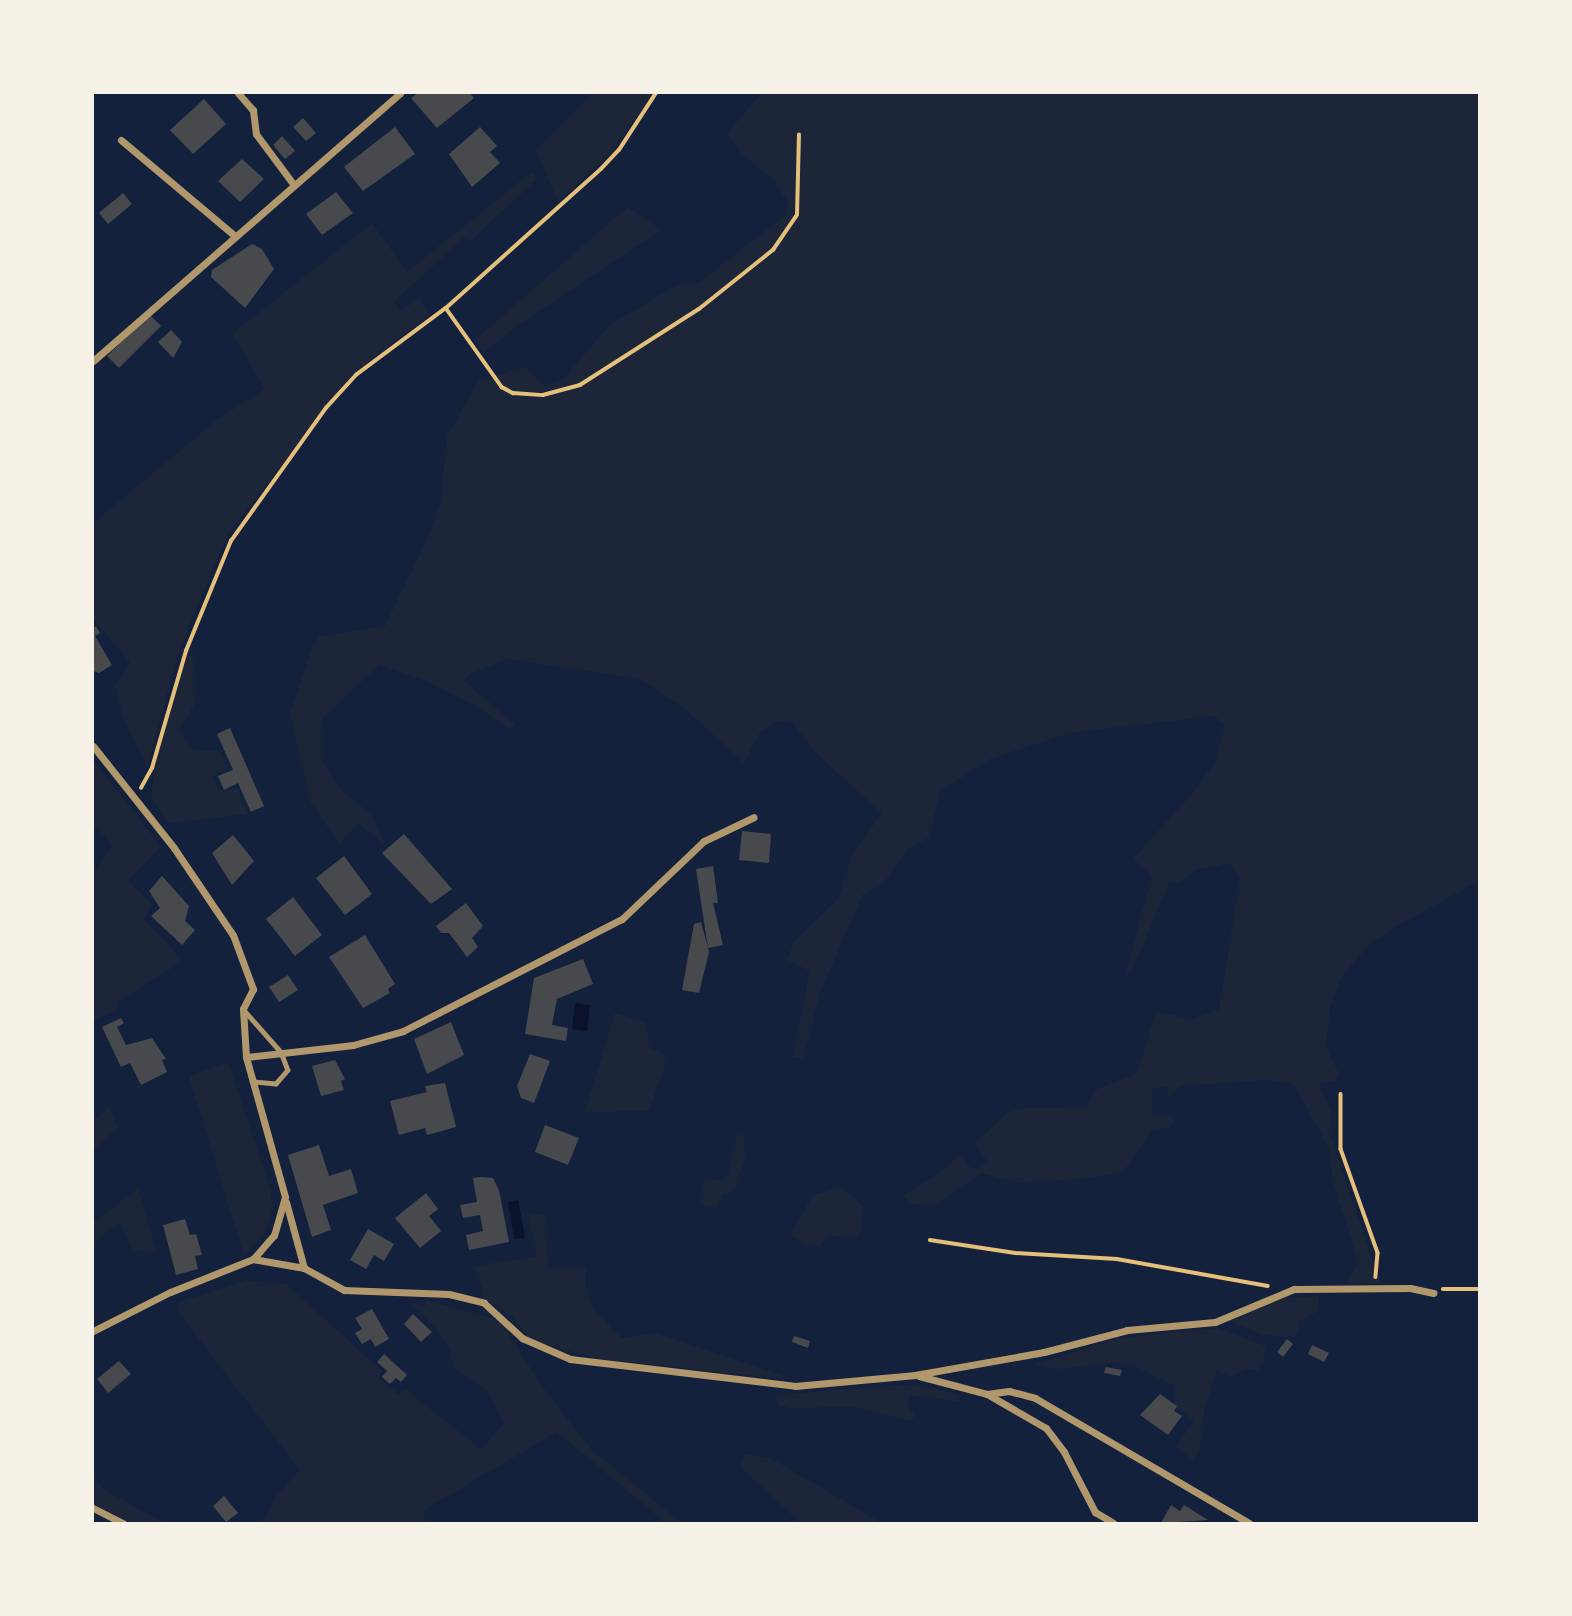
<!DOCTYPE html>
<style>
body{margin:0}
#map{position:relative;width:1572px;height:1616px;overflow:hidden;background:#14213d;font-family:"Fira Sans",sans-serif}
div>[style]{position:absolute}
.green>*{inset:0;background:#1d2539}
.water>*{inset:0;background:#0b132b}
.building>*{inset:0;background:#48494c}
.path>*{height:3.5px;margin:-1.75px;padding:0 1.75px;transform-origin:1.75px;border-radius:1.75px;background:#e5c07b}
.service>*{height:4.5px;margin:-2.25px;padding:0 2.25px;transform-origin:2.25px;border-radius:2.25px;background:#b1986c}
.minor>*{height:7px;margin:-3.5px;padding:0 3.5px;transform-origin:3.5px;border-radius:3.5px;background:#b1986c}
span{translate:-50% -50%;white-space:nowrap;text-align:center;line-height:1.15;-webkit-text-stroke:7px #f6f1e7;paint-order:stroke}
.frame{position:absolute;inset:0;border:94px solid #f6f1e7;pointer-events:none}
</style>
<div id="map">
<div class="green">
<i style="clip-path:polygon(593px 93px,654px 93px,611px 152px,558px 202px,536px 150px)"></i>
<i style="clip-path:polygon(762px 93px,1479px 93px,1479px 881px,1393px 928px,1369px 945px,1342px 976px,1330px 1008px,1326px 1047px,1339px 1074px,1335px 1081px,1319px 1084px,1332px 1113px,1330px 1134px,1380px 1283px,1348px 1283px,1358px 1262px,1333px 1180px,1330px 1150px,1294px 1084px,1270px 1080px,1181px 1086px,1168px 1097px,1167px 1087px,1152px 1088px,1152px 1115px,1170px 1114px,1174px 1120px,1170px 1127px,1151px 1132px,1123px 1172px,1092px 1178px,1018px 1183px,981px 1173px,934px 1206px,907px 1203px,904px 1195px,937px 1175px,961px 1154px,972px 1170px,987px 1161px,975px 1143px,1007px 1113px,1022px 1108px,1086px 1107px,1095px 1090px,1137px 1073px,1156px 1012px,1193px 1019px,1219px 1010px,1240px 878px,1229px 863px,1196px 870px,1179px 882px,1169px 883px,1132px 971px,1126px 973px,1152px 876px,1133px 859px,1197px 788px,1216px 760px,1224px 724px,1214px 716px,1069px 733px,990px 759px,941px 791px,928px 838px,909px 848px,882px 885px,863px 894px,820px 992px,803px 1058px,793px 1057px,810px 971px,787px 960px,794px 942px,839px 898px,852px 855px,882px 813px,820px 757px,792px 723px,779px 721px,761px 731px,744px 763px,683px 707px,640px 679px,506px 659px,468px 675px,464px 681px,516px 725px,509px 729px,473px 704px,427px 681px,379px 665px,322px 719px,323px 761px,341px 790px,372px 815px,387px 848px,359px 823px,339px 843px,311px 803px,290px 714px,312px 648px,320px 636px,385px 626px,431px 531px,441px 498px,447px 436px,479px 380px,526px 367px,544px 386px,564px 378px,610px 325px,684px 281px,698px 283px,786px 215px,788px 202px,772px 178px,741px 154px,727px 133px)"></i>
<i style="clip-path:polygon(533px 171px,536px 180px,469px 242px,464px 237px,394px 302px,401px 311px,419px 298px,429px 315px,354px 373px,227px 535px,177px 656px,147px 768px,122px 715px,115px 685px,130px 663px,93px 618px,93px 523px,218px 419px,265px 389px,232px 334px,372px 223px,407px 272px)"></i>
<i style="clip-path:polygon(627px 207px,662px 230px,521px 323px,484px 352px,474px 341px)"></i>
<i style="clip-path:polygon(187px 655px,194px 657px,195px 703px,179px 731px,194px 750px,221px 751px,227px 768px,213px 776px,220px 793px,237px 788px,248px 814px,168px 824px,151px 797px,156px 758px)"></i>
<i style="clip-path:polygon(93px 760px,161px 846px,128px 881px,152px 905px,144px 919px,183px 961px,117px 1002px,118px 1010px,93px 1022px,93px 875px,113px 845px,93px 824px)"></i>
<i style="clip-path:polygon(615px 1013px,645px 1022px,651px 1048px,668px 1057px,649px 1111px,585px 1112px)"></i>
<i style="clip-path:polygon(228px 1062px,271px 1191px,272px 1211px,265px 1233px,244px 1256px,189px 1076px)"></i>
<i style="clip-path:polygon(110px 1106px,117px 1128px,93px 1151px,93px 1121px)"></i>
<i style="clip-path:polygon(737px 1134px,744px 1136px,745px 1157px,735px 1191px,723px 1194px,718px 1208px,700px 1205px,705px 1179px,722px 1181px,728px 1174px)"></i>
<i style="clip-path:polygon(841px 1187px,864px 1207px,859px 1238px,827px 1236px,819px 1246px,804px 1244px,790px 1235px,813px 1195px)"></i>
<i style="clip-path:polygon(138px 1188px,157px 1252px,133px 1251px,120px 1222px,93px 1243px,93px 1223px)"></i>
<i style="clip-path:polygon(527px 1213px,546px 1215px,548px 1267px,587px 1267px,585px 1282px,592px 1307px,621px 1338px,656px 1333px,794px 1380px,599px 1359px,530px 1340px,511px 1315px,485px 1300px,475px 1266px,537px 1256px)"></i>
<i style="clip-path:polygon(247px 1280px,286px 1284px,383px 1372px,378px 1377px,399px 1395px,405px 1389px,481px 1449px,504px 1424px,487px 1391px,454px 1369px,450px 1351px,438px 1330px,408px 1302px,426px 1306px,426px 1300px,492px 1318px,503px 1326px,547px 1393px,592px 1450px,682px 1523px,666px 1523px,557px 1432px,424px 1510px,425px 1523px,262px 1523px,275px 1497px,300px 1470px,178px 1312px,179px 1302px)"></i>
<i style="clip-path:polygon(1319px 1296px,1318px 1311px,1298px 1322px,1300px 1332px,1295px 1337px,1263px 1335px,1230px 1321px,1281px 1298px)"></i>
<i style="clip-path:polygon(1218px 1328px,1265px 1346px,1264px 1363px,1257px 1371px,1248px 1369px,1230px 1377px,1217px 1370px,1205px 1407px,1199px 1452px,1192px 1460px,1176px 1446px,1194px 1421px,1174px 1405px,1175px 1386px,1137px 1367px,1115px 1363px,1059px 1369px,1034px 1365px,1118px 1338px)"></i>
<i style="clip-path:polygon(897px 1385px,925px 1386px,960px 1395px,959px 1402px,910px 1395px,908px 1407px,915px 1415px,911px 1421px,854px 1407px,790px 1408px,778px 1405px,775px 1395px)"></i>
<i style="clip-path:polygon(746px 1454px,772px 1459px,882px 1523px,801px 1523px,740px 1467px)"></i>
<i style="clip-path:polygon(93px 1476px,103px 1489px,165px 1523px,132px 1523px,93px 1504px)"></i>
</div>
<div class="water">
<i style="clip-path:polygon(575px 1003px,590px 1005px,587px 1031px,572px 1029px)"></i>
<i style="clip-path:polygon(518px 1200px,525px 1238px,514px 1239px,508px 1202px)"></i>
</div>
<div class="building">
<i style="clip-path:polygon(418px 93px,470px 93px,474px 98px,437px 128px,411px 98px)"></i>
<i style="clip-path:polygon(204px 99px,226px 124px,193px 154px,170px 130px)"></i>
<i style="clip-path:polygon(303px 118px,316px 133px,306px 141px,293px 127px)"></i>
<i style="clip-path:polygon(395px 127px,415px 154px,363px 191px,344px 167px)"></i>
<i style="clip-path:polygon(480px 127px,497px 146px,490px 152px,500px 163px,472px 187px,449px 154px)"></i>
<i style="clip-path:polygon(282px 136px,295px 151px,285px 159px,273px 145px)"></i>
<i style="clip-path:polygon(242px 159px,264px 179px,240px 202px,218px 181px)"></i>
<i style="clip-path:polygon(336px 192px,353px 213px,322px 235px,306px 214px)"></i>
<i style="clip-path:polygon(123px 193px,132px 204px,108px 224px,99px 213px)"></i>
<i style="clip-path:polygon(252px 244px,262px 249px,274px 269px,245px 308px,211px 277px,212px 270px)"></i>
<i style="clip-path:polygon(149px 314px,161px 326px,119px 368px,107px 356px)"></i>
<i style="clip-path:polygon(171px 330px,182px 342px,173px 358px,158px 342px)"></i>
<i style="clip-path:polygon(96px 626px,100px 633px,95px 636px,112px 665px,99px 673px,93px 671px,93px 628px)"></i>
<i style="clip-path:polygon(230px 728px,264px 806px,251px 812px,238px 783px,224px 790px,218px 776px,233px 770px,217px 734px)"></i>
<i style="clip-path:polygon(742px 831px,771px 834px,769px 863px,739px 860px)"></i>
<i style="clip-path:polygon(404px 834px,452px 889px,431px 904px,382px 853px)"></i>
<i style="clip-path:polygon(233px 835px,254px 861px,232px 885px,212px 853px)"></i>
<i style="clip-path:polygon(344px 856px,372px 894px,345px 915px,316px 878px)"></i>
<i style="clip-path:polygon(713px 866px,718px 903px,713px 903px,723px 945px,708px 948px,696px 869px)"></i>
<i style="clip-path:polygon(162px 876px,189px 906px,185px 921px,195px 930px,182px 945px,151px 916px,160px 908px,149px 891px)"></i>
<i style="clip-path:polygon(293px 897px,322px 935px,295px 956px,266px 919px)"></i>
<i style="clip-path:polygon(466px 903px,483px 926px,472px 938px,478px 947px,467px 957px,449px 933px,441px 933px,436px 926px)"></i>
<i style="clip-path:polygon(701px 922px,709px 952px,699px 993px,682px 990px,694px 924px)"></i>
<i style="clip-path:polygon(365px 935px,395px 984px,388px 989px,390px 993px,363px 1008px,329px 957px)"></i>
<i style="clip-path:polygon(583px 959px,593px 984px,557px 999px,552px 1025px,568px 1028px,566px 1041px,525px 1034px,534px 978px)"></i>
<i style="clip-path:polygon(288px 975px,298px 990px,279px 1002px,269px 987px)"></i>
<i style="clip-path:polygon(121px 1018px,124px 1023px,117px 1027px,126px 1045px,152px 1038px,166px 1059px,162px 1060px,167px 1072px,141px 1085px,130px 1063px,121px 1067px,102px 1027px)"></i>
<i style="clip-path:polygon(451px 1022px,464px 1055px,427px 1074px,414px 1039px)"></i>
<i style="clip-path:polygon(530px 1054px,550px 1061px,534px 1103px,521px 1098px,517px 1086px)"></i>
<i style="clip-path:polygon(335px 1060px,345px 1079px,341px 1081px,344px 1090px,321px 1096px,312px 1066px)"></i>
<i style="clip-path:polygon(445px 1083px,456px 1127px,427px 1135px,425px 1128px,399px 1135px,390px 1101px,427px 1092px,425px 1086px)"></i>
<i style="clip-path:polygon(545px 1125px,579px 1138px,568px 1165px,535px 1152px)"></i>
<i style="clip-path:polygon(319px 1145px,329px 1176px,351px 1169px,358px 1193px,323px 1205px,331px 1230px,312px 1237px,288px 1155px)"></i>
<i style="clip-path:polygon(481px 1177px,493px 1178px,499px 1190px,509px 1242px,469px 1250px,466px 1235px,483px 1231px,480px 1215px,463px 1218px,460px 1205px,477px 1202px,473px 1178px)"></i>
<i style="clip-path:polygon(426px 1193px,438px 1209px,429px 1216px,441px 1231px,420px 1248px,395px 1218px)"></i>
<i style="clip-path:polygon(185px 1219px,190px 1235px,196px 1234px,202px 1255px,195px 1256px,198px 1269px,176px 1275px,163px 1225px)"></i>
<i style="clip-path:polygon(368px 1229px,394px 1244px,384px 1261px,374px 1255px,366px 1269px,350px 1260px)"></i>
<i style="clip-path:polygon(372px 1309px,389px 1339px,375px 1347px,371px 1339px,362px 1344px,355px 1333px,362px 1329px,355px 1318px)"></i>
<i style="clip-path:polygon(413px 1314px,432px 1332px,421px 1342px,404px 1324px)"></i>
<i style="clip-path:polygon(794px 1336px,810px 1341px,808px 1348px,792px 1342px)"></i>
<i style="clip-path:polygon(1287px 1339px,1293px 1344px,1283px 1357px,1277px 1352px)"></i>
<i style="clip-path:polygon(1312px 1345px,1329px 1353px,1324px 1362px,1308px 1354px)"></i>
<i style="clip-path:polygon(384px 1354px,407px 1375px,401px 1382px,396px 1378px,390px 1384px,382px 1377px,387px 1371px,377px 1362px)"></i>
<i style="clip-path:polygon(119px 1361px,131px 1374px,108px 1393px,97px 1379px)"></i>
<i style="clip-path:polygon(1106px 1367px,1122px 1370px,1120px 1376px,1104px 1373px)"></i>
<i style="clip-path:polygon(1160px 1394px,1177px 1406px,1174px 1411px,1182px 1416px,1168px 1435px,1140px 1415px)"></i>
<i style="clip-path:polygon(224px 1496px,238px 1513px,226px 1522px,213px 1506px)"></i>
<i style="clip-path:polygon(1171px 1505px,1180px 1511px,1184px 1505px,1208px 1520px,1161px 1523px)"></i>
</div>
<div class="path">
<i style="left:446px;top:308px;width:97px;rotate:54.7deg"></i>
<i style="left:502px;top:387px;width:13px;rotate:29deg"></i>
<i style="left:513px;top:393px;width:30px;rotate:4deg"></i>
<i style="left:543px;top:395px;width:38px;rotate:-15deg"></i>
<i style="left:580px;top:385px;width:141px;rotate:-32.6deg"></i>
<i style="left:699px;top:309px;width:95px;rotate:-38.6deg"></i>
<i style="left:773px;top:250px;width:42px;rotate:-55.6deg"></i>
<i style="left:797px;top:215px;width:80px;rotate:-88.6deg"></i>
<i style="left:141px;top:788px;width:23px;rotate:-61deg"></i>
<i style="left:152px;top:768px;width:122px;rotate:-73.8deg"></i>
<i style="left:186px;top:651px;width:119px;rotate:-67.8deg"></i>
<i style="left:231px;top:541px;width:163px;rotate:-54.5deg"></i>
<i style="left:326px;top:408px;width:45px;rotate:-47.7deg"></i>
<i style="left:356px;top:375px;width:112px;rotate:-36.7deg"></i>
<i style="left:446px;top:308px;width:208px;rotate:-41.9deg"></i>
<i style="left:601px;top:169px;width:26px;rotate:-47deg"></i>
<i style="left:619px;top:150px;width:68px;rotate:-57deg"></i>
<i style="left:1341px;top:1094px;width:55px;rotate:90deg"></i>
<i style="left:1341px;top:1149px;width:110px;rotate:70.4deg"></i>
<i style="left:1378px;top:1253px;width:24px;rotate:95deg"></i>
<i style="left:930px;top:1240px;width:86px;rotate:8.7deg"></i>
<i style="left:1015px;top:1253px;width:102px;rotate:3.4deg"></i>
<i style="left:1117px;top:1259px;width:153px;rotate:10.1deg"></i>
<i style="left:1443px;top:1289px;width:36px"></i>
</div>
<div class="service">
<i style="left:243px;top:1009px;width:57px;rotate:48.5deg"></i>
<i style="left:281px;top:1052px;width:19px;rotate:69deg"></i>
<i style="left:288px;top:1070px;width:18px;rotate:131deg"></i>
<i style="left:276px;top:1084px;width:24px;rotate:-175deg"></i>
</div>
<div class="minor">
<i style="left:238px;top:93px;width:23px;rotate:49deg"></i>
<i style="left:253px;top:110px;width:24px;rotate:83deg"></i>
<i style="left:256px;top:134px;width:64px;rotate:53.3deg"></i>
<i style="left:121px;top:140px;width:149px;rotate:40.1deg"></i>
<i style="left:93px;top:361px;width:408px;rotate:-41.1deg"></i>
<i style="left:93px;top:746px;width:130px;rotate:51.5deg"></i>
<i style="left:174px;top:848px;width:105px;rotate:55.9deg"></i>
<i style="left:233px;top:935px;width:58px;rotate:69.7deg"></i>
<i style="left:253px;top:989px;width:22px;rotate:117deg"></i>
<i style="left:243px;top:1009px;width:48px;rotate:86.4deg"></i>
<i style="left:246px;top:1057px;width:145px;rotate:74.4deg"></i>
<i style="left:285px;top:1197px;width:40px;rotate:106deg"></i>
<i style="left:274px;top:1235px;width:32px;rotate:131deg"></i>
<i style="left:253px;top:1259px;width:89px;rotate:158.3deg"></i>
<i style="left:170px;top:1292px;width:86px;rotate:153.1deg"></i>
<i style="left:246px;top:1057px;width:108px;rotate:-6.4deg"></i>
<i style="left:353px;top:1045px;width:52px;rotate:-15.6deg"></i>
<i style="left:403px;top:1031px;width:246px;rotate:-27.1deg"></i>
<i style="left:622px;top:919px;width:113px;rotate:-43.6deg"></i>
<i style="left:704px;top:841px;width:55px;rotate:-25.6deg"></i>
<i style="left:286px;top:1202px;width:68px;rotate:74.7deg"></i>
<i style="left:253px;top:1259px;width:52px;rotate:10deg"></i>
<i style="left:304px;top:1268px;width:46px;rotate:28.8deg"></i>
<i style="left:344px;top:1290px;width:105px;rotate:2.2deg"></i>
<i style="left:449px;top:1294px;width:36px;rotate:14deg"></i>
<i style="left:484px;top:1303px;width:52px;rotate:42.6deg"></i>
<i style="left:522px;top:1338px;width:52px;rotate:23.6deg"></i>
<i style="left:570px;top:1359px;width:227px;rotate:6.8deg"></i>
<i style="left:795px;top:1386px;width:121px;rotate:-5.2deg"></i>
<i style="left:915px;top:1375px;width:131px;rotate:-10.1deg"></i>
<i style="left:1044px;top:1352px;width:86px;rotate:-14.8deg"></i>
<i style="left:1127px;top:1330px;width:88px;rotate:-5.2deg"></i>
<i style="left:1215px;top:1322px;width:86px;rotate:-22.7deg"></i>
<i style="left:1294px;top:1289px;width:116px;rotate:-0.5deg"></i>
<i style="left:1410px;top:1288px;width:24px;rotate:12deg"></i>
<i style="left:919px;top:1376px;width:70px;rotate:14.8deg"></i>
<i style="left:987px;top:1394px;width:68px;rotate:30deg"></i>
<i style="left:1046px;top:1428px;width:30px;rotate:53deg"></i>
<i style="left:1064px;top:1452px;width:68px;rotate:62.7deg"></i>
<i style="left:1095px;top:1512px;width:21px;rotate:31deg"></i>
<i style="left:987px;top:1394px;width:22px;rotate:-8deg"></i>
<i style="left:1009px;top:1391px;width:27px;rotate:15deg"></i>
<i style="left:1035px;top:1398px;width:248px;rotate:30.3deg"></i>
<i style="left:93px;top:1508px;width:34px;rotate:27deg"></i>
</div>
<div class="frame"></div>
</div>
